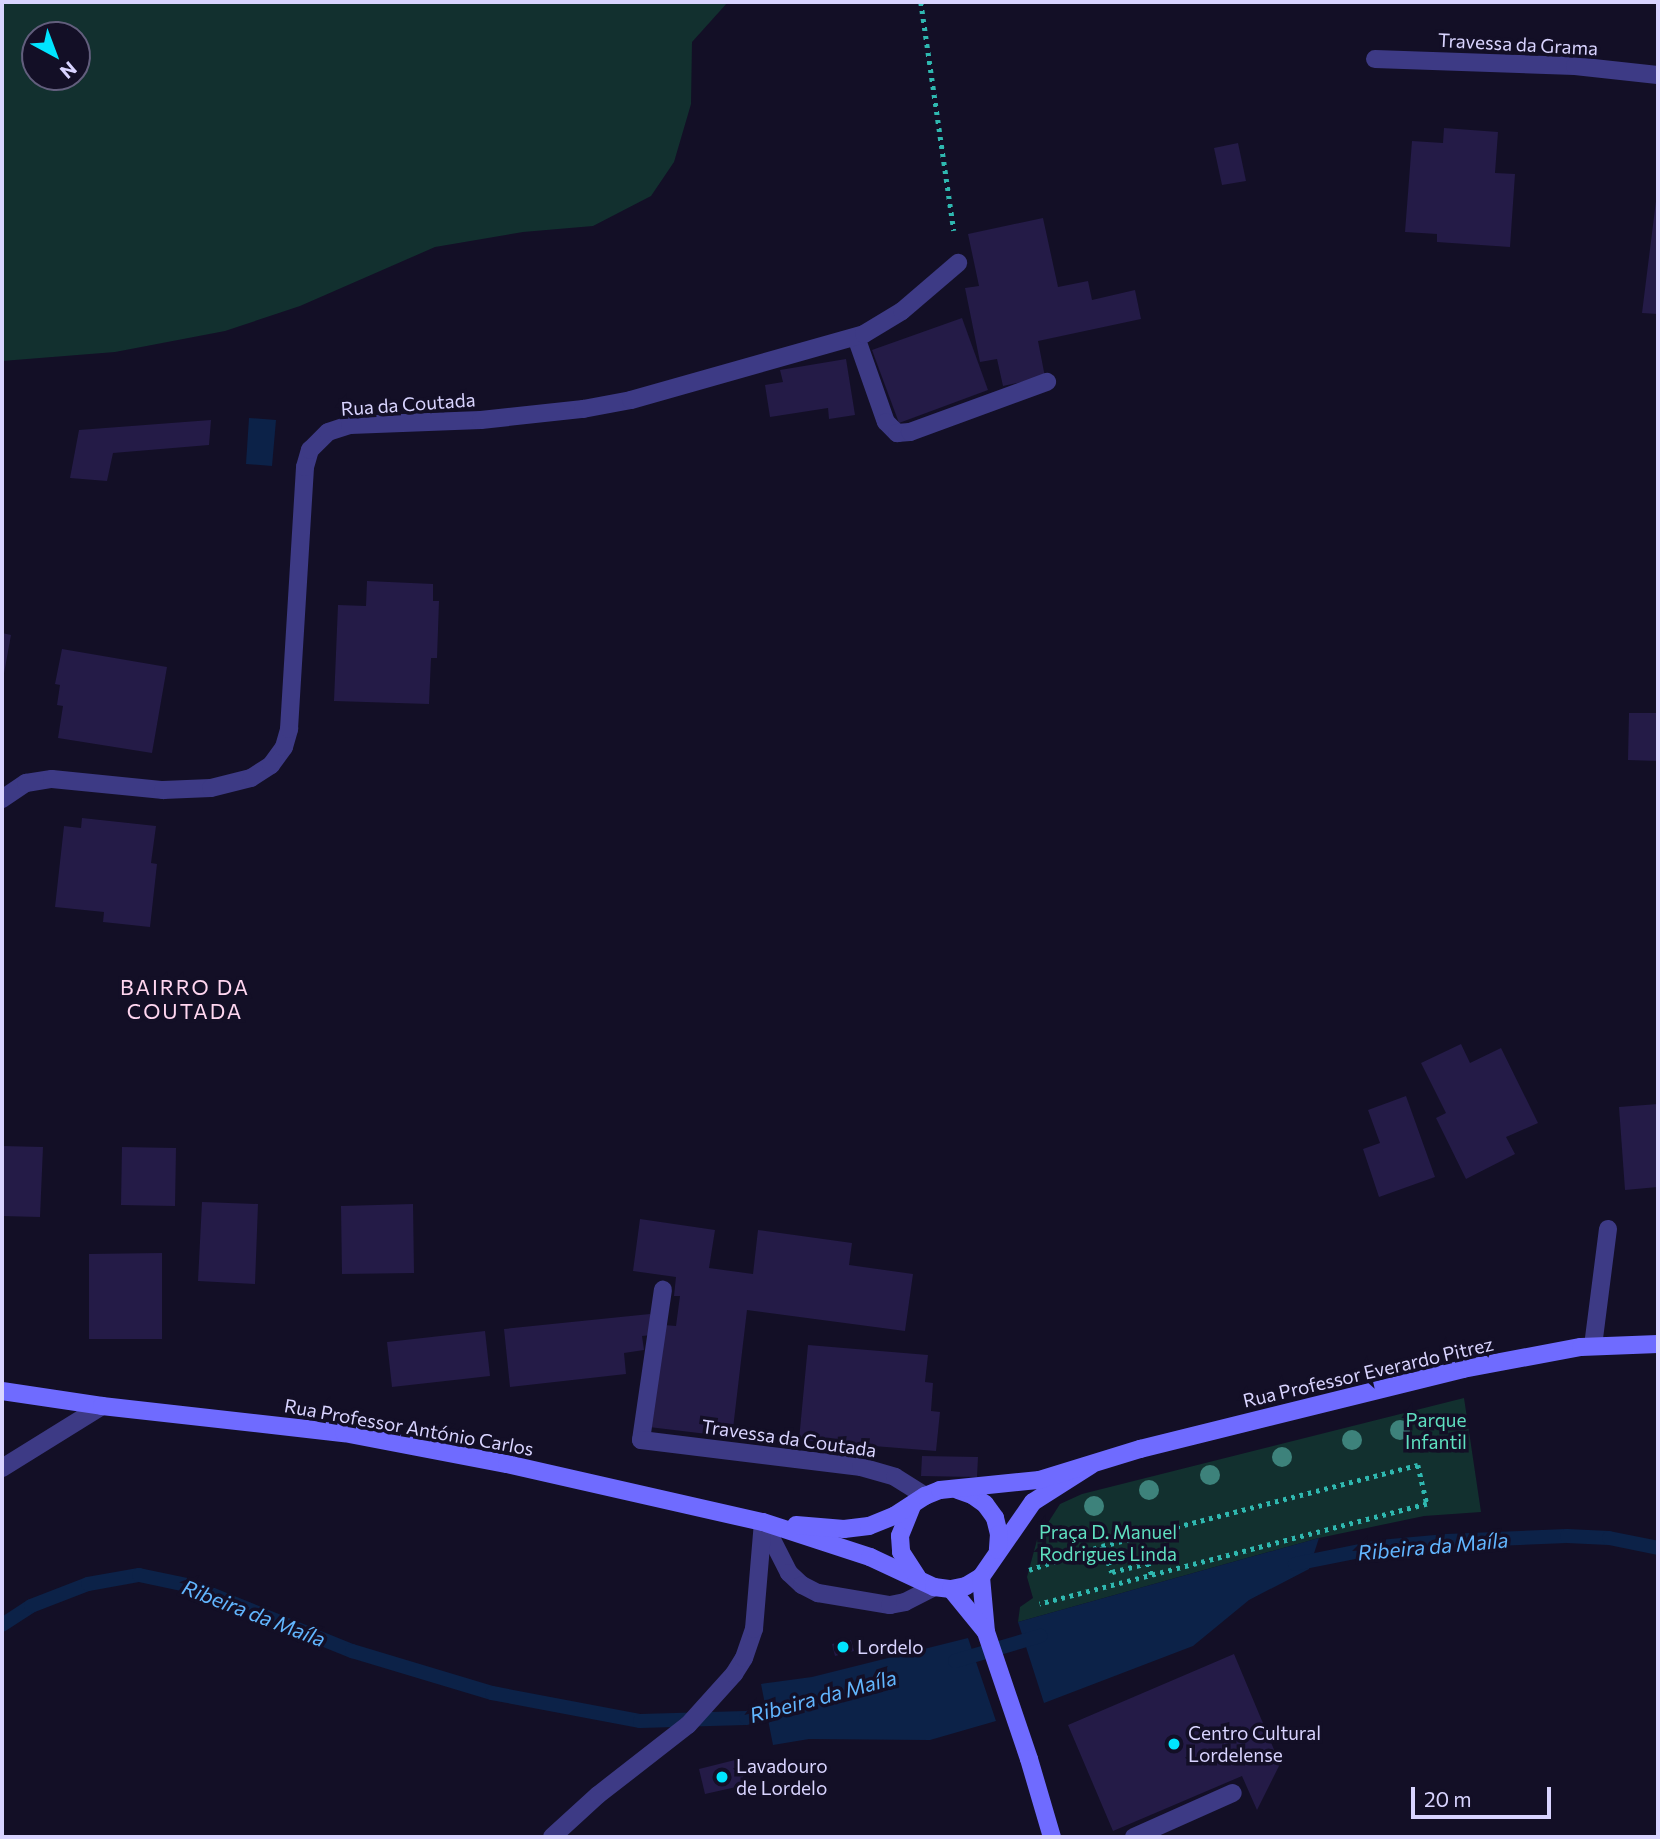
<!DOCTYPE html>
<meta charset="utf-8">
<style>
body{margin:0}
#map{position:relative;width:1660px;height:1839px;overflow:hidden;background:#130f26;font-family:Commissioner,sans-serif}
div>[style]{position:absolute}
.green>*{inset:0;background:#12302f}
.water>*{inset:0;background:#0c2248}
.stream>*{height:14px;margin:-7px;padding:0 7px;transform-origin:7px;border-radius:7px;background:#0c2248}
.building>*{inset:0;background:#241b47}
.path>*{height:4.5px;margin-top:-2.25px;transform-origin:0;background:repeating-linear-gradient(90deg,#2fb8b0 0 3.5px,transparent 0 8.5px)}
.lane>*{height:18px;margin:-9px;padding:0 9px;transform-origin:9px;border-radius:9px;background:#3d3a85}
.street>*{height:18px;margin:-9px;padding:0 9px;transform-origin:9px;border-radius:9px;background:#3d3a85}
.secondary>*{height:18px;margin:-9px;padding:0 9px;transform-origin:9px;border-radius:9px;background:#6f6bff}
.trees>*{width:20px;height:20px;margin:-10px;border-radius:50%;background:#3d827b}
.dots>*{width:19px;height:19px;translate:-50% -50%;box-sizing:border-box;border:4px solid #130f26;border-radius:50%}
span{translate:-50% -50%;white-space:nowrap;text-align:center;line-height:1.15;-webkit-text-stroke:7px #130f26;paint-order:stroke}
.street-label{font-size:19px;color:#d9d4ff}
.park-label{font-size:19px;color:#5fe0c0}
.poi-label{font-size:19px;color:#d9d4ff}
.left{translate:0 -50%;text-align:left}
.neighbourhood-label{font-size:21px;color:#ffd6f0;letter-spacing:2px}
.water-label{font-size:21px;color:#62b6ff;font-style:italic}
.frame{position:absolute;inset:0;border:4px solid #d9d4ff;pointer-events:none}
.north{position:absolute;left:21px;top:21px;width:70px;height:70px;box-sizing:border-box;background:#130f26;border:2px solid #625e7d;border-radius:50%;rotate:139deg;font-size:19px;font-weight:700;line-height:28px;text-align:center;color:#d9d4ff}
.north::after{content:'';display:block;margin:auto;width:24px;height:32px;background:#00e5ff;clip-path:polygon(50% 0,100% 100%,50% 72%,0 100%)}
.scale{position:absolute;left:1411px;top:1787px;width:140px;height:32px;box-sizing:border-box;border:4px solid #d9d4ff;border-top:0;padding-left:9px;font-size:21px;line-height:24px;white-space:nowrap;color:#d9d4ff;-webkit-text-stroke:5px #130f26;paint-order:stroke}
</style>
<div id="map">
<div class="green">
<i style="clip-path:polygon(evenodd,2px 2px,728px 2px,692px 42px,691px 104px,674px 162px,651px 196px,593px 226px,523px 232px,435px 247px,300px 306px,225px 331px,115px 352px,2px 361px,2px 2px,35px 35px,77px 35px,77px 77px,35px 77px,35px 35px)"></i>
<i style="clip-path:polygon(1464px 1398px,1481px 1512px,1424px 1516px,1319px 1538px,1018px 1622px,1020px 1607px,1033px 1598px,1027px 1577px,1037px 1540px,1060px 1504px,1082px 1494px)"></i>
</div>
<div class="water">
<i style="clip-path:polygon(249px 418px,276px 420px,272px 466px,246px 464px)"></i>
<i style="clip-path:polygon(1319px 1538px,1309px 1569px,1249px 1600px,1193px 1646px,1044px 1703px,1018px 1622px)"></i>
<i style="clip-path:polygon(968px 1638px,996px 1721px,930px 1740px,809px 1739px,773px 1745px,761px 1684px,812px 1677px)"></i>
</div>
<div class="stream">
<i style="left:1295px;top:1564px;width:87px;rotate:-11.3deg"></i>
<i style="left:1380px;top:1547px;width:67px;rotate:-5.1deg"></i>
<i style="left:1447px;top:1541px;width:120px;rotate:-2.4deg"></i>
<i style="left:1567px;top:1536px;width:42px;rotate:2.7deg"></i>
<i style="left:1609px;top:1538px;width:50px;rotate:11.5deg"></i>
<i style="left:2px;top:1625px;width:35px;rotate:-33deg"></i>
<i style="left:31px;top:1606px;width:61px;rotate:-21.1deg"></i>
<i style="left:88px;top:1584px;width:52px;rotate:-10deg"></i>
<i style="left:139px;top:1575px;width:53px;rotate:11.9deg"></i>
<i style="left:191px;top:1586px;width:174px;rotate:22deg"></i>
<i style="left:352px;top:1651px;width:146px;rotate:16.7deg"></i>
<i style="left:492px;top:1693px;width:151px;rotate:10.7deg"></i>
<i style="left:640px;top:1721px;width:106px;rotate:-1.6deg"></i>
<i style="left:746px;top:1718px;width:40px;rotate:-12deg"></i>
<i style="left:955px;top:1661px;width:89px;rotate:-16.4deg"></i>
</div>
<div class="building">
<i style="clip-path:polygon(1444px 128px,1498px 132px,1495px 173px,1515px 174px,1510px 247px,1437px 242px,1437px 234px,1405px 232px,1412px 141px,1443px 143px)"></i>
<i style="clip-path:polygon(1238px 143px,1246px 181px,1222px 185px,1214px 148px)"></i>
<i style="clip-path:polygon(1657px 193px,1658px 193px,1658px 314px,1642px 313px)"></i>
<i style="clip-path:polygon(1043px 218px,1058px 287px,1088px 281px,1092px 300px,1135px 290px,1141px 319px,1038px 341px,1045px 377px,1003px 386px,997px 359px,980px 362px,965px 288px,979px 286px,968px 234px)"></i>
<i style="clip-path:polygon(962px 318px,988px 390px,899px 423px,872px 350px)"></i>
<i style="clip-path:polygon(846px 359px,855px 415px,829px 419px,828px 408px,770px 417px,765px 385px,783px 382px,780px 370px)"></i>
<i style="clip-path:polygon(211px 420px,209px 445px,113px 453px,107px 481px,70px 478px,79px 430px)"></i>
<i style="clip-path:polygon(367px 581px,433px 584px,433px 601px,439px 601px,437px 658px,431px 658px,429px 704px,334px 701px,338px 605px,366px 606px)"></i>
<i style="clip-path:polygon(2px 633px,11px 635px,3px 679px,2px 679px)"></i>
<i style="clip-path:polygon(62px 649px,167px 667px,152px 753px,58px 738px,63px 706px,57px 705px,60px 685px,55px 684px)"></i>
<i style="clip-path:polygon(1629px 713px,1658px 713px,1658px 761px,1628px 760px)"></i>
<i style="clip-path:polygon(82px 818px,156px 826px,151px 863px,157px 864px,150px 927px,103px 922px,104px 912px,55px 907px,64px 826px,81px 828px)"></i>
<i style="clip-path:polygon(1461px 1044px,1470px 1063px,1501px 1048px,1538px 1123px,1506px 1137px,1515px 1154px,1466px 1179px,1436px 1118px,1446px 1113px,1421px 1063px)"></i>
<i style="clip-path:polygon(1406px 1096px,1435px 1177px,1379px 1197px,1363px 1149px,1380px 1143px,1368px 1110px)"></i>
<i style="clip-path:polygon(1658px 1104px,1658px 1187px,1625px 1190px,1619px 1107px)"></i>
<i style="clip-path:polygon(2px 1146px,43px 1147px,40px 1217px,2px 1216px)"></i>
<i style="clip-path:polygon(122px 1147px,176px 1148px,175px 1206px,121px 1205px)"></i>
<i style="clip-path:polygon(202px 1202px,258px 1204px,255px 1284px,198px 1281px)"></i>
<i style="clip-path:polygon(413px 1204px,414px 1273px,342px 1274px,341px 1206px)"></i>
<i style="clip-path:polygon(640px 1219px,715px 1230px,709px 1268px,753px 1274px,758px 1230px,852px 1243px,849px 1265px,913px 1274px,905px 1331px,747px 1310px,732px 1437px,649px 1427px,664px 1325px,676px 1326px,680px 1296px,674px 1296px,676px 1277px,633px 1271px)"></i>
<i style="clip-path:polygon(162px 1253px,162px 1339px,89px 1339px,89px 1254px)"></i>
<i style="clip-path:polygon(650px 1314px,652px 1335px,642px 1336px,644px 1350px,624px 1353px,626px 1374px,510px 1387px,504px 1329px)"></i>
<i style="clip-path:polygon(485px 1331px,490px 1376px,392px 1387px,387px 1342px)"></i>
<i style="clip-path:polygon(808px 1345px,928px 1355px,925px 1382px,933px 1383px,931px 1411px,940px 1412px,936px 1451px,799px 1440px)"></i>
<i style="clip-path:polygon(922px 1456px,978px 1457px,977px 1477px,921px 1476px)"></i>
<i style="clip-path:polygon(851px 1640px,854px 1651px,835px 1656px,832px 1644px)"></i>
<i style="clip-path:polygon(1234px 1654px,1280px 1764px,1257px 1810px,1242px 1776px,1113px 1831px,1068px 1725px)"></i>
<i style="clip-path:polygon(739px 1759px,745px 1785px,705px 1794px,699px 1769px)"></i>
</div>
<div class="path">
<i style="left:921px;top:2px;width:231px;rotate:81.8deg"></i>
<i style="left:1102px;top:1546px;width:28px;rotate:69deg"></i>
<i style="left:1112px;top:1572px;width:37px;rotate:-14deg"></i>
<i style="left:1148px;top:1563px;width:13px;rotate:72deg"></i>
<i style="left:1029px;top:1570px;width:77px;rotate:-18.2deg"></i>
<i style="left:1102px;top:1546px;width:326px;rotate:-14.4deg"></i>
<i style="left:1418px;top:1465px;width:40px;rotate:77deg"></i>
<i style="left:1427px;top:1504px;width:400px;rotate:165.5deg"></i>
</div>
<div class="lane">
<i style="left:856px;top:337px;width:90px;rotate:70.6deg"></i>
<i style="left:886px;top:422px;width:16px;rotate:45deg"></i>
<i style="left:897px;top:433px;width:13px;rotate:-4deg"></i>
<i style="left:910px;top:432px;width:146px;rotate:-20.1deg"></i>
<i style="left:1593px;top:1346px;width:118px;rotate:-82.7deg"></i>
<i style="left:641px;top:1440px;width:152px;rotate:-81.7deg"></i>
<i style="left:763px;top:1522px;width:57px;rotate:63deg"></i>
<i style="left:789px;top:1573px;width:18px;rotate:43deg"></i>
<i style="left:802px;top:1585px;width:18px;rotate:27deg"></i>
<i style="left:818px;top:1593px;width:73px;rotate:9.5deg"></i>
<i style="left:890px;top:1605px;width:15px;rotate:-11deg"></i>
<i style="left:905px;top:1602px;width:33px;rotate:-27deg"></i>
<i style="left:1134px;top:1837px;width:108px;rotate:-24deg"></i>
</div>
<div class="street">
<i style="left:1375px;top:59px;width:200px;rotate:2deg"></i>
<i style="left:1575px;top:66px;width:83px;rotate:6.2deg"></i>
<i style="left:2px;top:799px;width:29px;rotate:-34deg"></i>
<i style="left:26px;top:783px;width:26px;rotate:-9deg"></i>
<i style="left:52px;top:779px;width:112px;rotate:5.7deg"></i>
<i style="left:163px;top:790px;width:48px;rotate:-2.4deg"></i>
<i style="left:211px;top:788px;width:41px;rotate:-14deg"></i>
<i style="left:251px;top:778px;width:24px;rotate:-33deg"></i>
<i style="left:271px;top:765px;width:22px;rotate:-54deg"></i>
<i style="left:284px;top:747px;width:19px;rotate:-74deg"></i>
<i style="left:289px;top:729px;width:262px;rotate:-86.5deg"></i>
<i style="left:305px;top:467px;width:18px;rotate:-74deg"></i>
<i style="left:310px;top:450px;width:25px;rotate:-45deg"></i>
<i style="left:328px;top:432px;width:23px;rotate:-18deg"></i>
<i style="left:350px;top:425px;width:131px;rotate:-2.2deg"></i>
<i style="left:481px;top:420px;width:103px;rotate:-6.2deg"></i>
<i style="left:583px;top:409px;width:49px;rotate:-10.6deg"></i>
<i style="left:631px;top:400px;width:242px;rotate:-15.8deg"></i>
<i style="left:864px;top:334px;width:44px;rotate:-31.2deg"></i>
<i style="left:902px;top:311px;width:74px;rotate:-40.6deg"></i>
<i style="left:641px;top:1440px;width:222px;rotate:7deg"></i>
<i style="left:861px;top:1467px;width:35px;rotate:16deg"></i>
<i style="left:895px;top:1477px;width:36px;rotate:32deg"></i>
<i style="left:2px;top:1468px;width:118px;rotate:-31.8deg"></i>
<i style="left:552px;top:1837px;width:62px;rotate:-42.4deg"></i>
<i style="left:598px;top:1795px;width:114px;rotate:-37.9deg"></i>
<i style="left:688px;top:1725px;width:69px;rotate:-48deg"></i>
<i style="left:734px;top:1674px;width:19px;rotate:-58deg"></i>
<i style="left:744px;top:1658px;width:31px;rotate:-71deg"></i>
<i style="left:754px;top:1629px;width:107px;rotate:-85.2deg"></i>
</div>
<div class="secondary">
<i style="left:2px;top:1391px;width:101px;rotate:8.5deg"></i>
<i style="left:102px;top:1406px;width:244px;rotate:6.4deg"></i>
<i style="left:344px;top:1433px;width:166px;rotate:10.8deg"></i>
<i style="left:507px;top:1464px;width:262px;rotate:12.8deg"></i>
<i style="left:763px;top:1522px;width:113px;rotate:18.1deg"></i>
<i style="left:870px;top:1557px;width:71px;rotate:25.1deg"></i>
<i style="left:934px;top:1587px;width:17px;rotate:7deg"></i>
<i style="left:951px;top:1589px;width:15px;rotate:-11deg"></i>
<i style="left:966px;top:1586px;width:17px;rotate:-31deg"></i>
<i style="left:981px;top:1577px;width:91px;rotate:-55.3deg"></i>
<i style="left:1033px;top:1502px;width:69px;rotate:-32.5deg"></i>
<i style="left:958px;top:1490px;width:15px;rotate:20deg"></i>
<i style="left:972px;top:1495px;width:16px;rotate:35deg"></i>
<i style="left:985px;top:1504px;width:17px;rotate:54deg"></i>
<i style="left:995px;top:1518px;width:16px;rotate:76deg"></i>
<i style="left:999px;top:1534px;width:16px;rotate:94deg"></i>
<i style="left:912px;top:1506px;width:32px;rotate:112deg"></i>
<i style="left:900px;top:1536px;width:16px;rotate:86deg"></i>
<i style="left:901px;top:1552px;width:30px;rotate:57deg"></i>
<i style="left:796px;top:1525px;width:48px;rotate:4.8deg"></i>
<i style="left:844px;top:1529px;width:25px;rotate:-7deg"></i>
<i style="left:869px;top:1526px;width:27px;rotate:-22deg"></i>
<i style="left:894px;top:1516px;width:37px;rotate:-33deg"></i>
<i style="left:925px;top:1496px;width:16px;rotate:-22deg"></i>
<i style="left:940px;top:1490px;width:100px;rotate:-5.8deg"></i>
<i style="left:1039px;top:1480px;width:106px;rotate:-17.1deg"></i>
<i style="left:1140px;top:1449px;width:333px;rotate:-13.9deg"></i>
<i style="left:1463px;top:1369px;width:120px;rotate:-10.6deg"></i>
<i style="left:1581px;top:1347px;width:77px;rotate:-2.2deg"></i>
<i style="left:981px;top:1577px;width:55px;rotate:84.8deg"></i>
<i style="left:986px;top:1632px;width:134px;rotate:71.3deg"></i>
<i style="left:1029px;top:1759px;width:81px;rotate:73.6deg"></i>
<i style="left:951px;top:1589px;width:55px;rotate:50.9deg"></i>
</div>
<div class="trees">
<i style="left:1400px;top:1430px"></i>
<i style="left:1352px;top:1440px"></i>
<i style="left:1282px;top:1457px"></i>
<i style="left:1210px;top:1475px"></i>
<i style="left:1149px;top:1490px"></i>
<i style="left:1094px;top:1506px"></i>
</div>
<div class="dots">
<i style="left:843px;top:1647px;background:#00e5ff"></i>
<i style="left:1174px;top:1744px;background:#00e5ff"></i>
<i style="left:722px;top:1777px;background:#00e5ff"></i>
</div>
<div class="street-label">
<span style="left:1518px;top:44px;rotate:3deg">Travessa da Grama</span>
<span style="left:408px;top:404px;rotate:-4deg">Rua da Coutada</span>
<span style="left:1368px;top:1372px;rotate:-13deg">Rua Professor Everardo Pitrez</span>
<span style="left:409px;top:1427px;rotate:10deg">Rua Professor António Carlos</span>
<span style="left:789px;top:1438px;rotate:8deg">Travessa da Coutada</span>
</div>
<div class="park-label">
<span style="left:1436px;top:1431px">Parque<br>Infantil</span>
<span style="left:1108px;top:1543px">Praça D. Manuel<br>Rodrigues Linda</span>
</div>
<div class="poi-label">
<span class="left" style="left:857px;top:1647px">Lordelo</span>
<span class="left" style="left:1188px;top:1744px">Centro Cultural<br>Lordelense</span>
<span class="left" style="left:736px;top:1777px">Lavadouro<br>de Lordelo</span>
</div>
<div class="neighbourhood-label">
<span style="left:185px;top:999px">BAIRRO DA<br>COUTADA</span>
</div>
<div class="water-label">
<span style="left:1433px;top:1546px;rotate:-5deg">Ribeira da Maíla</span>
<span style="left:254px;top:1613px;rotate:21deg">Ribeira da Maíla</span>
<span style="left:823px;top:1696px;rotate:-15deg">Ribeira da Maíla</span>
</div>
<div class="frame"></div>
<div class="north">N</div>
<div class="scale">20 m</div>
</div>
